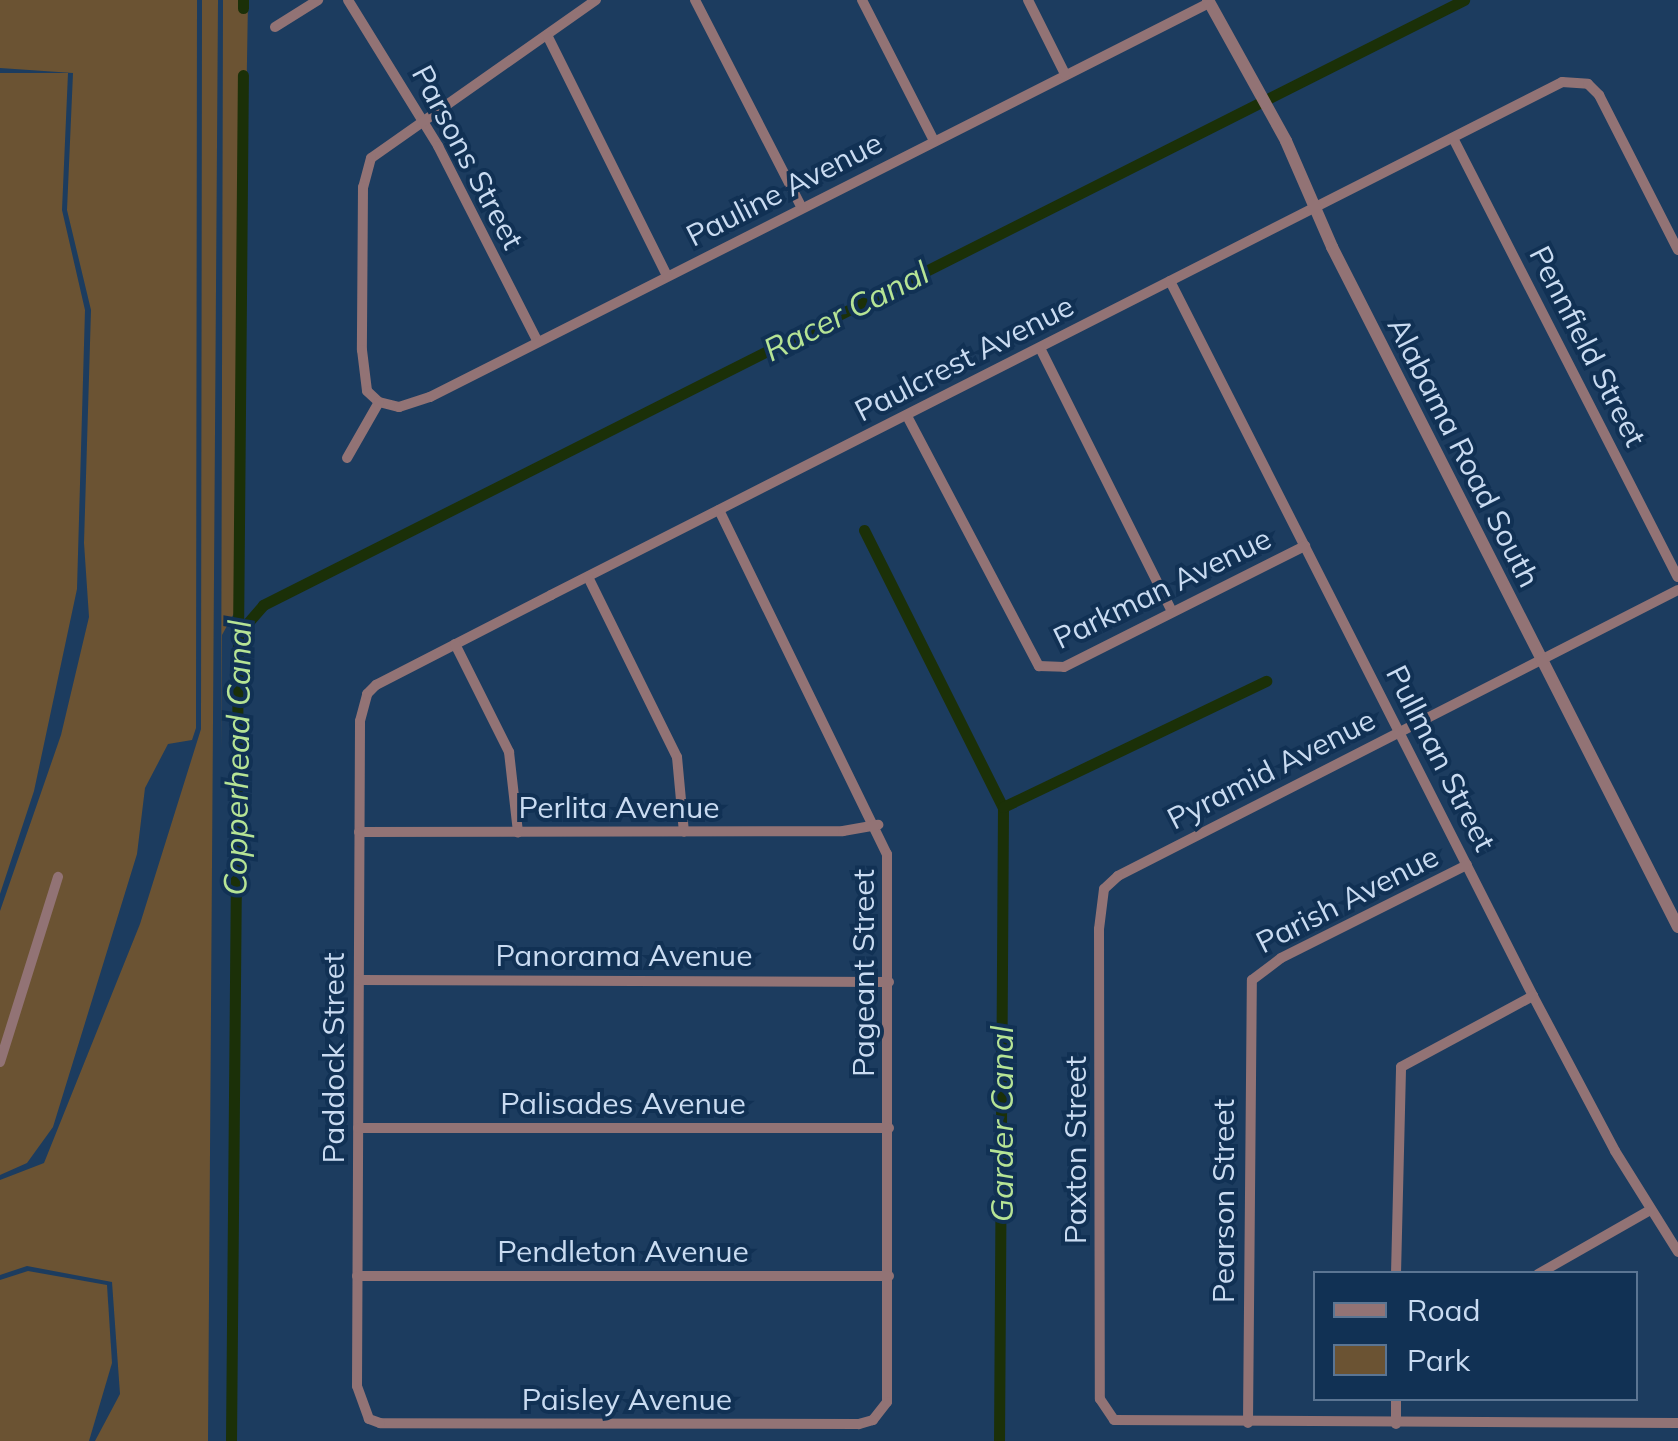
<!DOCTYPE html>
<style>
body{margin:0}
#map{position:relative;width:1678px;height:1441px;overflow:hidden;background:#1c3c5f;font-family:Mulish,sans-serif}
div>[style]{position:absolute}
.green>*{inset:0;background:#6b5333}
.canal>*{height:11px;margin:-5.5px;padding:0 5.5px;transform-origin:5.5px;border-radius:5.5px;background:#1b3008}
.minor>*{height:10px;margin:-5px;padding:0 5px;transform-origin:5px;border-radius:5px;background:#927375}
.tertiary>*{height:12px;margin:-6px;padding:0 6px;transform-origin:6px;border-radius:6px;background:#927375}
span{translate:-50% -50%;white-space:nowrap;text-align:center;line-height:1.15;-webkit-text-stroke:8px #113154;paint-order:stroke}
.street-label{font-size:30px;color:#c9dbf1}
.water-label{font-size:32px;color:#b6e495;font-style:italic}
.legend{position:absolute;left:1313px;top:1271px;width:325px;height:130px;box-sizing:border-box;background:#113154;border:2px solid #5b7593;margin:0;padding:12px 18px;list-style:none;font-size:30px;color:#c9dbf1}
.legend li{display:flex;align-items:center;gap:20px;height:50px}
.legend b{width:50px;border:2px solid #5b7593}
</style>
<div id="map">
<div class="green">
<i style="clip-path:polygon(0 0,197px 0,196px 728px,192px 740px,168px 744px,145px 788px,137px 854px,53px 1127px,27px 1163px,0 1175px,0 911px,61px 735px,89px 617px,84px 543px,91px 310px,67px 210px,73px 73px,0 68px)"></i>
<i style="clip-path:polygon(202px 0,218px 0,208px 1441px,95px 1441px,120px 1394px,112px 1282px,27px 1266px,0 1275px,0 1180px,44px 1163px,140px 924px,201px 729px)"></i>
<i style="clip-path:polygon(223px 0,248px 0,238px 606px,222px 635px,221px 752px)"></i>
<i style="clip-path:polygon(0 73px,68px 73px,62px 210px,85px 310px,77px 589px,34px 791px,0 894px)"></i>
<i style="clip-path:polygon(28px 1271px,107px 1285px,112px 1363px,89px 1441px,0 1441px,0 1280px)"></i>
</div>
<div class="canal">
<i style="left:243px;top:8px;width:8px;rotate:-90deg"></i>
<i style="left:864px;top:530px;width:310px;rotate:63.4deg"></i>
<i style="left:1003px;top:807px;width:634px;rotate:90.36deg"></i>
<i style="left:238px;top:634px;width:38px;rotate:-49deg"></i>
<i style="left:263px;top:605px;width:1345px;rotate:-26.74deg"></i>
<i style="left:1003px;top:807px;width:292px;rotate:-25.6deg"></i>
<i style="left:231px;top:1441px;width:1366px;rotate:-89.5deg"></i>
</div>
<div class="minor">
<i style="left:348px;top:0;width:172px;rotate:58.3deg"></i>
<i style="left:438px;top:146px;width:220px;rotate:63deg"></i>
<i style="left:596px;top:0;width:275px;rotate:144.9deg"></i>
<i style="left:371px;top:158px;width:30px;rotate:105deg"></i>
<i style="left:363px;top:187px;width:163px;rotate:90.4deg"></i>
<i style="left:362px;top:350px;width:41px;rotate:83deg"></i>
<i style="left:367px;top:391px;width:16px;rotate:43deg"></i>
<i style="left:379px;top:402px;width:21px;rotate:14deg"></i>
<i style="left:399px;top:407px;width:33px;rotate:-18deg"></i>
<i style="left:430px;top:397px;width:873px;rotate:-26.83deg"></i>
<i style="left:695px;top:0;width:234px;rotate:62.8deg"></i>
<i style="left:862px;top:0;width:158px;rotate:62.9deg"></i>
<i style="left:1028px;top:0;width:83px;rotate:63.4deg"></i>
<i style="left:275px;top:27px;width:51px;rotate:-32.1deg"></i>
<i style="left:548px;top:37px;width:267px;rotate:63.5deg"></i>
<i style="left:1453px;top:138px;width:493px;rotate:62.9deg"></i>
<i style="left:1170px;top:281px;width:802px;rotate:63.08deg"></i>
<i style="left:1533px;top:996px;width:175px;rotate:62.1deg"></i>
<i style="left:1615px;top:1151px;width:119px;rotate:58deg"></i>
<i style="left:1040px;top:348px;width:295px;rotate:63.4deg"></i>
<i style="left:907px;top:416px;width:283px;rotate:62.2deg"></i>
<i style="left:1039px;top:666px;width:25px;rotate:2deg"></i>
<i style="left:1064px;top:667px;width:270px;rotate:-26.7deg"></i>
<i style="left:347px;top:458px;width:64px;rotate:-60.3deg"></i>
<i style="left:719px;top:510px;width:383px;rotate:64deg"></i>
<i style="left:887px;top:854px;width:548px;rotate:90deg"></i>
<i style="left:887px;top:1402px;width:23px;rotate:128deg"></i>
<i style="left:873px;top:1420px;width:15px;rotate:164deg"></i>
<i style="left:859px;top:1424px;width:479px;rotate:-179.9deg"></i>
<i style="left:380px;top:1423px;width:12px;rotate:-160deg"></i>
<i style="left:369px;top:1419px;width:35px;rotate:-110deg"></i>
<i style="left:357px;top:1386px;width:665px;rotate:-89.74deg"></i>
<i style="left:360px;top:721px;width:28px;rotate:-75deg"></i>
<i style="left:367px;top:694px;width:13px;rotate:-45deg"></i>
<i style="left:376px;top:685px;width:197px;rotate:-27.2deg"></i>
<i style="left:551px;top:595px;width:1134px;rotate:-26.9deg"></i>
<i style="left:1562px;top:82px;width:26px;rotate:4deg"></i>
<i style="left:1588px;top:84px;width:16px;rotate:45deg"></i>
<i style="left:1599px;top:95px;width:174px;rotate:63deg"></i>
<i style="left:588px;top:577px;width:201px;rotate:63.7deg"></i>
<i style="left:677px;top:757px;width:75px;rotate:84.7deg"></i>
<i style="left:1678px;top:590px;width:629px;rotate:152.95deg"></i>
<i style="left:1118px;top:876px;width:19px;rotate:137deg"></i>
<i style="left:1104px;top:889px;width:40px;rotate:97.1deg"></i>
<i style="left:1099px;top:929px;width:470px;rotate:89.9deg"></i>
<i style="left:1100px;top:1399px;width:25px;rotate:56deg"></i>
<i style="left:1114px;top:1420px;width:564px;rotate:0.3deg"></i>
<i style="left:455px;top:644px;width:121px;rotate:63.4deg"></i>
<i style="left:509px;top:752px;width:81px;rotate:83.6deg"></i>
<i style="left:359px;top:832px;width:484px;rotate:-0.1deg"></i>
<i style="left:843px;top:831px;width:36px;rotate:-10deg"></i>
<i style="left:359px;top:980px;width:530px;rotate:0.22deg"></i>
<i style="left:0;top:1062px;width:194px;rotate:-72.6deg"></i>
<i style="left:358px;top:1128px;width:531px"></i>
<i style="left:1396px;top:1274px;width:207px;rotate:-88.6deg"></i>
<i style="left:1401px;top:1067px;width:150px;rotate:-28.3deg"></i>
<i style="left:1538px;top:1274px;width:129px;rotate:-29.7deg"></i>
<i style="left:357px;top:1276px;width:532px"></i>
<i style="left:1248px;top:1423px;width:443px;rotate:-89.5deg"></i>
<i style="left:1252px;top:980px;width:36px;rotate:-37deg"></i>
<i style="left:1281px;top:958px;width:208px;rotate:-26.6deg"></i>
<i style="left:1396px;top:1424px;width:26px;rotate:-90deg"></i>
</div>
<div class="tertiary">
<i style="left:1208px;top:0;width:161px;rotate:61deg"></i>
<i style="left:1286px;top:141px;width:116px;rotate:66.5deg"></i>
<i style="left:1332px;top:247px;width:763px;rotate:63.03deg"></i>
</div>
<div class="street-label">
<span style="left:468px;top:157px;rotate:62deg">Parsons Street</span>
<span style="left:784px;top:189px;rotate:-27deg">Pauline Avenue</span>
<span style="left:1588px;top:346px;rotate:63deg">Pennfield Street</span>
<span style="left:964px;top:358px;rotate:-27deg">Paulcrest Avenue</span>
<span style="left:1464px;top:452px;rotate:63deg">Alabama Road South</span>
<span style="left:1162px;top:588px;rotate:-26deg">Parkman Avenue</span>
<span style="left:1441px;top:758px;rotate:63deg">Pullman Street</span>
<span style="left:1271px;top:769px;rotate:-27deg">Pyramid Avenue</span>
<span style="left:619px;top:807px">Perlita Avenue</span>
<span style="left:1347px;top:899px;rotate:-27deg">Parish Avenue</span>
<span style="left:624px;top:955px">Panorama Avenue</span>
<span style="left:863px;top:973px;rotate:-90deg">Pageant Street</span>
<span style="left:333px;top:1058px;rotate:-90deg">Paddock Street</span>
<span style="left:623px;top:1103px">Palisades Avenue</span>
<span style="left:1075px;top:1150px;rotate:-90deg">Paxton Street</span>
<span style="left:1223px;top:1201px;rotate:-90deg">Pearson Street</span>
<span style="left:623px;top:1251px">Pendleton Avenue</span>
<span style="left:627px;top:1399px">Paisley Avenue</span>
</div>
<div class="water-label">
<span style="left:846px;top:311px;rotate:-27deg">Racer Canal</span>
<span style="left:237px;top:758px;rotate:-89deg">Copperhead Canal</span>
<span style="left:1001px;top:1124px;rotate:-90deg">Garder Canal</span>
</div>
<ul class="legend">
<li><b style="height:12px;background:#927375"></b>Road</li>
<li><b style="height:28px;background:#6b5333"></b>Park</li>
</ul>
</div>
